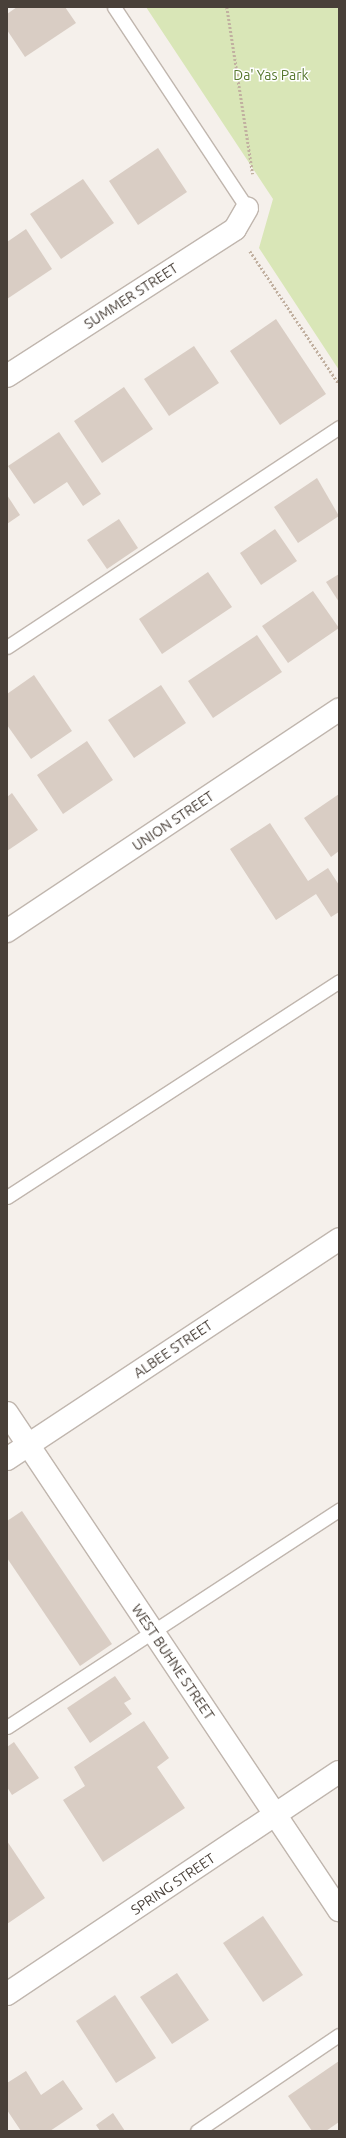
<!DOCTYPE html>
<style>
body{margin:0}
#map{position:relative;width:346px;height:2138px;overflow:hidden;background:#f5f0eb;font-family:Ubuntu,sans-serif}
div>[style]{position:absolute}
.green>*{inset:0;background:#d9e6b7}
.building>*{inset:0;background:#d9cdc4}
.path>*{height:2.5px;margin-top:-1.25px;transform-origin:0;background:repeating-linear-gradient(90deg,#c1b0a0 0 2px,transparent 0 4px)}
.roads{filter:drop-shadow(1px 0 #c0b6ae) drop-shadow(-1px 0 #c0b6ae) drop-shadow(0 1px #c0b6ae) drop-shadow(0 -1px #c0b6ae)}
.service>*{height:13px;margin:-6.5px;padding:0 6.5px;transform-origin:6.5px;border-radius:6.5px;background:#fff}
.minor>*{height:22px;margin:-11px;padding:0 11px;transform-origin:11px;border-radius:11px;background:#fff}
.tertiary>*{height:22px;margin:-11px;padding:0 11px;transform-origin:11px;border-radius:11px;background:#fff}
span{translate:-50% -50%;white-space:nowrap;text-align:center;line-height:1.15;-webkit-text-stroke:3px #fff;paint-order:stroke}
.park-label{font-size:14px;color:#57782f}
.street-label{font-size:14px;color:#494039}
.frame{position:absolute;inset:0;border:8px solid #494039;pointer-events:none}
</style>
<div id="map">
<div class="green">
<i style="clip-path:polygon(146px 7px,339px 7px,339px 370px,259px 248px,273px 199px)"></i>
</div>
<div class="building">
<i style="clip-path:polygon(17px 7px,65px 7px,76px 23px,25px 57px,7px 30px,7px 14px)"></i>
<i style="clip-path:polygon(158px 148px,187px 192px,138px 225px,109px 181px)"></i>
<i style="clip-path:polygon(83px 179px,114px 223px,61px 259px,30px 214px)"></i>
<i style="clip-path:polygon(26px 229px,52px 269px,7px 299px,7px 242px)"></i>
<i style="clip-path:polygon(276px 319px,326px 394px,280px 425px,230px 351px)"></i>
<i style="clip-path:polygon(194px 346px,219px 383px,169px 416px,144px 379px)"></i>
<i style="clip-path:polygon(124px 387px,153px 429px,102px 463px,74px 421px)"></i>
<i style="clip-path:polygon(59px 432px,101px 494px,83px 506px,67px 482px,34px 504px,8px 466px)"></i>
<i style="clip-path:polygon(317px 478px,339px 516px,298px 543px,274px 507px)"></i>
<i style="clip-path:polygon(7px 495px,20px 515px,7px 524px)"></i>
<i style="clip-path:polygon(119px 519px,138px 548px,107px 569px,87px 540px)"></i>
<i style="clip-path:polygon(275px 529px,297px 561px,261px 585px,240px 553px)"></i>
<i style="clip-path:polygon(208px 572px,232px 607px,162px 654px,139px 619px)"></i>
<i style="clip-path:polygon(339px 574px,339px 602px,326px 582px)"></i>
<i style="clip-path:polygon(313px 591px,339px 628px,288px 663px,262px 626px)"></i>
<i style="clip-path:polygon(257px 635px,282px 672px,213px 718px,188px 681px)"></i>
<i style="clip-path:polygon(34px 675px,72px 731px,31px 759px,7px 725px,7px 694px)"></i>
<i style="clip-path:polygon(161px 685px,186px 723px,134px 758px,108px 720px)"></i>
<i style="clip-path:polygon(87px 741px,113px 780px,63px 814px,37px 775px)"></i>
<i style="clip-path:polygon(12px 793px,38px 830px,7px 851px,7px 797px)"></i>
<i style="clip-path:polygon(339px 794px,339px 851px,331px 857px,304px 818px)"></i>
<i style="clip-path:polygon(270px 823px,308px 881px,328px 868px,339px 885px,339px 912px,331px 917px,316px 894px,276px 920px,230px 849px)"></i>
<i style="clip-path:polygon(22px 1511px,112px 1644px,80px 1666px,7px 1558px,7px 1521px)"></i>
<i style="clip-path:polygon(115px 1676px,131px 1699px,124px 1703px,132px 1714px,90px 1743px,67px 1708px)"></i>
<i style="clip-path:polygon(144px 1721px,169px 1758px,157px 1767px,185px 1808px,103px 1862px,63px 1800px,85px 1786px,74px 1767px)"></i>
<i style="clip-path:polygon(14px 1742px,39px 1778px,12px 1795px,7px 1787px,7px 1747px)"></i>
<i style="clip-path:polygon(7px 1841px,45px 1898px,7px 1924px)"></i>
<i style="clip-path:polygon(263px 1916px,303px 1975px,263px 2002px,223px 1943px)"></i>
<i style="clip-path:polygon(177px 1973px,209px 2020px,172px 2044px,140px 1997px)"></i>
<i style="clip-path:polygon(115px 1995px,156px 2058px,116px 2083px,76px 2021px)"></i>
<i style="clip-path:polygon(339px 2061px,339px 2122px,326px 2131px,312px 2131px,288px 2096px)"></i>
<i style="clip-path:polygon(26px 2071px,41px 2095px,63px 2080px,83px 2109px,50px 2131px,21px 2131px,7px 2110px,7px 2083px)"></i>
<i style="clip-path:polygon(113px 2113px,125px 2131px,100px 2131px,96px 2125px)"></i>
</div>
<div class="path">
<i style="left:227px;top:7px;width:169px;rotate:81.2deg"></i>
<i style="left:250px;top:251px;width:160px;rotate:56.2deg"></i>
</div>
<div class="roads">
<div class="service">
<i style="left:114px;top:7px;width:241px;rotate:56.5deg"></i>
<i style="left:7px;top:647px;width:398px;rotate:-33.5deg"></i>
<i style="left:7px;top:1197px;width:396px;rotate:-33deg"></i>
<i style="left:7px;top:1727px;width:397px;rotate:-33.2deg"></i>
<i style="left:197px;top:2131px;width:171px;rotate:-34.1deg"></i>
</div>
<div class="minor">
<i style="left:7px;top:376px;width:271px;rotate:-32.8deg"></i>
<i style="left:235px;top:229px;width:24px;rotate:-60deg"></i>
<i style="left:7px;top:931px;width:399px;rotate:-33.7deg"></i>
<i style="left:7px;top:1459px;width:398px;rotate:-33.5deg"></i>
</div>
<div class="tertiary">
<i style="left:7px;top:1413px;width:598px;rotate:56.26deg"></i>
<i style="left:7px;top:1994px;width:399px;rotate:-33.8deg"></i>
</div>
</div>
<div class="park-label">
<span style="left:271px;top:75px">Da' Yas Park</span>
</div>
<div class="street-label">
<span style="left:131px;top:296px;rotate:-33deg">SUMMER STREET</span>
<span style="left:173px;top:821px;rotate:-34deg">UNION STREET</span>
<span style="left:173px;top:1349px;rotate:-34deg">ALBEE STREET</span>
<span style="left:173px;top:1662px;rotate:56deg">WEST BUHNE STREET</span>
<span style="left:173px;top:1884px;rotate:-34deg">SPRING STREET</span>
</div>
<div class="frame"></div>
</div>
